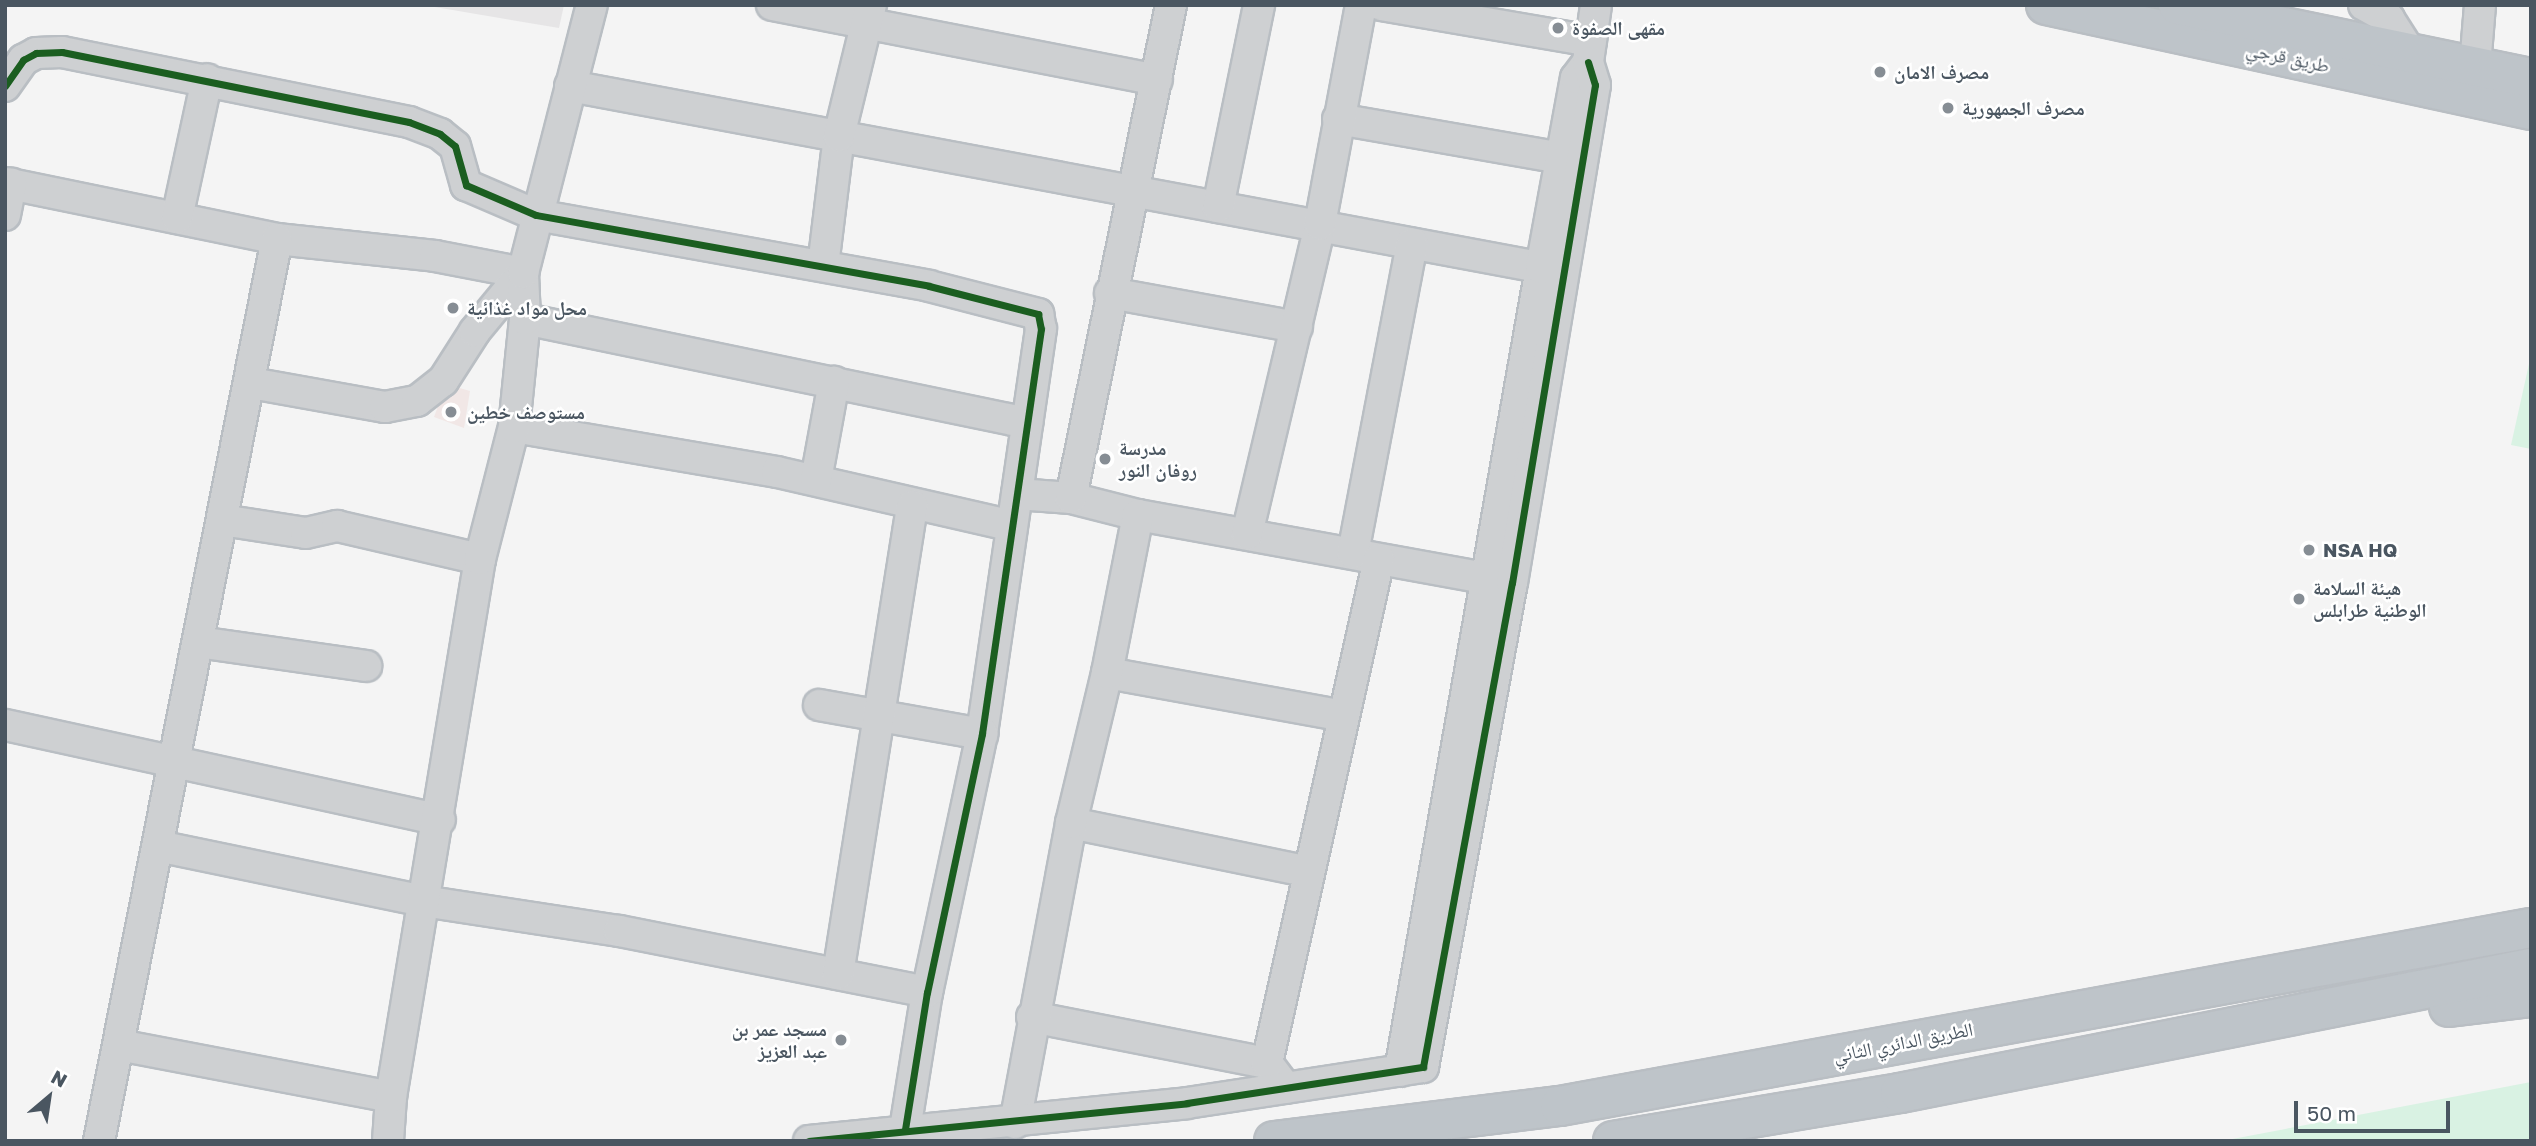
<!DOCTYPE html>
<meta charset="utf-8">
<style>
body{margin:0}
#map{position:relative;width:2536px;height:1146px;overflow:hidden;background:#f4f4f4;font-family:"Golos Text","Noto Naskh Arabic",sans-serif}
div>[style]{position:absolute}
.education>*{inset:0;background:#e6e5e6}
.medical>*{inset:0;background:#f1e7e6}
.green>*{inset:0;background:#d9f2e3}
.roads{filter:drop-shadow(2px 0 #b9bec3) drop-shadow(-2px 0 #b9bec3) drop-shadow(0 2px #b9bec3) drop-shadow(0 -2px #b9bec3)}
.minor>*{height:30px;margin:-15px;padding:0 15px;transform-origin:15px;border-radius:15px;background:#ced0d2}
.highway>*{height:38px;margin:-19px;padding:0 19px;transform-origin:19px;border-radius:19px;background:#bec4c9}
.cycleway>*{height:7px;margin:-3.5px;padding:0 3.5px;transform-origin:3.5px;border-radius:3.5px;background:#1b5e20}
.dots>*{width:19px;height:19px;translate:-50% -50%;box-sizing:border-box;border:4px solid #fff;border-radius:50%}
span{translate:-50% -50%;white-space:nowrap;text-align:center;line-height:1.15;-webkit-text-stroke:5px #fff;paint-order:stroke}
.poi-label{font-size:19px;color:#4a5661;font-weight:700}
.left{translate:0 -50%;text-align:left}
.right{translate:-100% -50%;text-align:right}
.street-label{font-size:19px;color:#4a5661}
.frame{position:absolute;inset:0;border:7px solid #4a5661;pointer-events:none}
.north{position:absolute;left:14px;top:1062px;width:70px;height:70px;-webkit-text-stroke:5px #fff;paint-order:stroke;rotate:29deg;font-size:19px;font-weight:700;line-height:28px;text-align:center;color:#4a5661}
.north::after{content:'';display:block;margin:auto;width:24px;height:32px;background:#4a5661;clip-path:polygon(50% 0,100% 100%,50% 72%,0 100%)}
.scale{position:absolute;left:2294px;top:1101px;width:156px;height:32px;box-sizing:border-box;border:4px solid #4a5661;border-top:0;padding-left:9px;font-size:21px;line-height:24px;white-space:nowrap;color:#4a5661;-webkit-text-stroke:5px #fff;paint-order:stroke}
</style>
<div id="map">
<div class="education">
<i style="clip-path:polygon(423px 5px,564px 5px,559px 28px)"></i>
</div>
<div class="medical">
<i style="clip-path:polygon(446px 384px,470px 391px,464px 428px,434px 417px)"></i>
</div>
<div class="green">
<i style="clip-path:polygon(2531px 355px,2531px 449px,2511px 445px)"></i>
<i style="clip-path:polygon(2531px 1082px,2531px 1141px,2222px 1141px)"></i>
</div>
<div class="roads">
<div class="minor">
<i style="left:772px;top:5px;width:392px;rotate:11deg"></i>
<i style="left:1381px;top:5px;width:213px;rotate:9.7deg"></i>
<i style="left:2364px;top:5px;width:29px;rotate:29deg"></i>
<i style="left:2389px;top:19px;width:43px;rotate:57.4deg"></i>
<i style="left:2475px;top:66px;width:61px;rotate:-85.3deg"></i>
<i style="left:5px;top:86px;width:32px;rotate:-55deg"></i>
<i style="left:23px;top:60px;width:15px;rotate:-28deg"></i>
<i style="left:36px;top:53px;width:26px;rotate:-2deg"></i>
<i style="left:62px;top:52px;width:354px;rotate:11.4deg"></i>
<i style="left:409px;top:122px;width:33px;rotate:21deg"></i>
<i style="left:440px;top:134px;width:19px;rotate:39deg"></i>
<i style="left:455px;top:146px;width:41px;rotate:74.2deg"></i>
<i style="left:466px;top:185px;width:76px;rotate:23.2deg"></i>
<i style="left:536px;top:215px;width:399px;rotate:10.2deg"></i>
<i style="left:929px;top:286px;width:113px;rotate:14.4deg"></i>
<i style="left:1038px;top:314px;width:15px;rotate:79deg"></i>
<i style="left:1041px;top:329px;width:409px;rotate:98.3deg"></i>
<i style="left:982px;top:734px;width:264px;rotate:102deg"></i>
<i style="left:927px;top:992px;width:140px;rotate:99.1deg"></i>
<i style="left:570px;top:86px;width:1007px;rotate:10.58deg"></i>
<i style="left:1338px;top:119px;width:226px;rotate:9.9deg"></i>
<i style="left:5px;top:183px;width:278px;rotate:11.6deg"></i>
<i style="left:277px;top:239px;width:159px;rotate:6.1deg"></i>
<i style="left:435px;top:256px;width:90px;rotate:10.9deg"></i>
<i style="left:1218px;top:207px;width:206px;rotate:-78.5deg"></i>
<i style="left:5px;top:215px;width:32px;rotate:-79deg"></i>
<i style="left:177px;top:218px;width:142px;rotate:-77.8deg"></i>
<i style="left:823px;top:266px;width:131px;rotate:-83deg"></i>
<i style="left:839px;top:136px;width:135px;rotate:-76.3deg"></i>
<i style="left:1110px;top:293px;width:190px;rotate:10.3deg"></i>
<i style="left:525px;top:319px;width:513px;rotate:11.7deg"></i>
<i style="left:251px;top:383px;width:136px;rotate:10.2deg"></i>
<i style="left:385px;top:407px;width:33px;rotate:-11deg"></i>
<i style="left:417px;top:401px;width:33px;rotate:-38deg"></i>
<i style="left:443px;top:381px;width:59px;rotate:-57.4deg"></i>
<i style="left:475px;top:331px;width:75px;rotate:-50.4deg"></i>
<i style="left:514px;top:427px;width:267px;rotate:9.7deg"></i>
<i style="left:777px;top:472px;width:241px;rotate:12.9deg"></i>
<i style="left:816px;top:480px;width:100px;rotate:-79.6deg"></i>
<i style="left:1017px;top:494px;width:54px;rotate:4.2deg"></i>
<i style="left:1071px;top:498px;width:69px;rotate:14.2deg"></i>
<i style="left:1138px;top:515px;width:374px;rotate:10.3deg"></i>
<i style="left:1071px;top:498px;width:503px;rotate:-78.53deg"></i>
<i style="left:222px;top:520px;width:85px;rotate:8.8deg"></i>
<i style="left:306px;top:533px;width:32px;rotate:-13deg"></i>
<i style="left:337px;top:526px;width:147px;rotate:13deg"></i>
<i style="left:1247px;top:534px;width:318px;rotate:-76.7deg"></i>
<i style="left:1320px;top:224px;width:223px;rotate:-79.4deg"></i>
<i style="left:1353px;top:553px;width:315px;rotate:-79.2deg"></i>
<i style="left:198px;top:642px;width:170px;rotate:8.1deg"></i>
<i style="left:1107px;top:673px;width:240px;rotate:10.3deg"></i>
<i style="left:819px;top:705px;width:166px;rotate:10.1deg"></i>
<i style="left:5px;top:725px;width:445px;rotate:12.3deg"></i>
<i style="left:1071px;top:823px;width:243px;rotate:11.6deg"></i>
<i style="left:158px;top:846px;width:271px;rotate:11.7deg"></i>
<i style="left:423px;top:901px;width:198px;rotate:8.7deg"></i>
<i style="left:619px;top:931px;width:314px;rotate:11.2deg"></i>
<i style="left:838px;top:974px;width:474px;rotate:-81deg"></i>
<i style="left:1032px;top:1017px;width:239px;rotate:11.1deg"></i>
<i style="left:119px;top:1045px;width:277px;rotate:10.8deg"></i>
<i style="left:1400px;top:1071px;width:815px;rotate:-80.04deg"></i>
<i style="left:1541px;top:268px;width:193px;rotate:-79.6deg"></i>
<i style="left:1576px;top:78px;width:20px;rotate:-53deg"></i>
<i style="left:1588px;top:62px;width:58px;rotate:-82deg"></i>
<i style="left:1286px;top:1088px;width:31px;rotate:-127deg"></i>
<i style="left:1267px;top:1063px;width:516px;rotate:-77.47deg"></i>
<i style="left:1015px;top:1123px;width:305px;rotate:-79.4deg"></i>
<i style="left:1071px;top:823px;width:154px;rotate:-76.5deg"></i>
<i style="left:1107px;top:673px;width:161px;rotate:-78.9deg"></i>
<i style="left:99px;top:1141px;width:919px;rotate:-78.84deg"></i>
<i style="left:388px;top:1141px;width:44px;rotate:-86.1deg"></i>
<i style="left:391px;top:1097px;width:545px;rotate:-80.61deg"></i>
<i style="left:480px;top:559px;width:136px;rotate:-75.6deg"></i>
<i style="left:514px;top:427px;width:109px;rotate:-84.2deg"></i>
<i style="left:525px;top:319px;width:46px;rotate:-92.5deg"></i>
<i style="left:523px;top:273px;width:277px;rotate:-75.6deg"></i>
<i style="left:809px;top:1141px;width:380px;rotate:-5.7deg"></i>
<i style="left:1187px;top:1103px;width:239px;rotate:-8.7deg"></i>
<i style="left:1423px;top:1067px;width:492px;rotate:-79.6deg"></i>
<i style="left:1512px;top:583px;width:505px;rotate:-80.54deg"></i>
<i style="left:1595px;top:85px;width:24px;rotate:-107deg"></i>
</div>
<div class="highway">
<i style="left:2046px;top:5px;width:496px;rotate:12.2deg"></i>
<i style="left:2178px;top:5px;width:360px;rotate:11.7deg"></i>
<i style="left:2449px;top:1007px;width:83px;rotate:-7deg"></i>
<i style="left:1274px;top:1141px;width:288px;rotate:-7deg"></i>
<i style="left:1560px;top:1106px;width:987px;rotate:-10.39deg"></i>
<i style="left:1613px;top:1141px;width:291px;rotate:-9.5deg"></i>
<i style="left:1900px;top:1093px;width:643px;rotate:-11.21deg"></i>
</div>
</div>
<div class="cycleway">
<i style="left:5px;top:86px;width:32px;rotate:-55deg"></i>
<i style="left:23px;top:60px;width:15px;rotate:-28deg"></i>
<i style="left:36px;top:53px;width:26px;rotate:-2deg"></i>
<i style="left:62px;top:52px;width:354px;rotate:11.4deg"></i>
<i style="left:409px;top:122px;width:33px;rotate:21deg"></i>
<i style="left:440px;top:134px;width:19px;rotate:39deg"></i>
<i style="left:455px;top:146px;width:41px;rotate:74.2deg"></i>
<i style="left:466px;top:185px;width:76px;rotate:23.2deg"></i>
<i style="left:536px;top:215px;width:399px;rotate:10.2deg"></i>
<i style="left:929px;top:286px;width:113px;rotate:14.4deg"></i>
<i style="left:1038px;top:314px;width:15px;rotate:79deg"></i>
<i style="left:1041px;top:329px;width:409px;rotate:98.3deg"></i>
<i style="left:982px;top:734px;width:264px;rotate:102deg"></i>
<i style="left:927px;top:992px;width:140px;rotate:99.1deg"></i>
<i style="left:809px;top:1141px;width:380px;rotate:-5.7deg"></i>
<i style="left:1187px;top:1103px;width:239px;rotate:-8.7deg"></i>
<i style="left:1423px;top:1067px;width:492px;rotate:-79.6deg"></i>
<i style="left:1512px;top:583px;width:505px;rotate:-80.54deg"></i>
<i style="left:1595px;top:85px;width:24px;rotate:-107deg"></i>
</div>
<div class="dots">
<i style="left:1558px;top:28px;background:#868d94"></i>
<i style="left:1880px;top:72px;background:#868d94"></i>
<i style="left:1948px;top:108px;background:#868d94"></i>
<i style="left:453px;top:308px;background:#868d94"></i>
<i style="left:451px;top:412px;background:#868d94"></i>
<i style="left:1105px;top:459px;background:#868d94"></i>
<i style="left:2309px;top:550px;background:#868d94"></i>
<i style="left:2299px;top:599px;background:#868d94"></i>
<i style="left:841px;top:1040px;background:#868d94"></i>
</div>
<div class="poi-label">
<span class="left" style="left:1572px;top:28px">مقهى الصفوة</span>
<span class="left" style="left:1894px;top:72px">مصرف الامان</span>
<span class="left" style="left:1962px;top:108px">مصرف الجمهورية</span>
<span class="left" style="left:467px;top:308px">محل مواد غذائية</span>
<span class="left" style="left:467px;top:412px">مستوصف خطين</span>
<span class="left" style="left:1119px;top:459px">مدرسة<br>روفان النور</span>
<span class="left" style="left:2323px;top:550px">NSA HQ</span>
<span class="left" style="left:2313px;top:599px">هيئة السلامة<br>الوطنية طرابلس</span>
<span class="right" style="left:827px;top:1040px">مسجد عمر بن<br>عبد العزيز</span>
</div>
<div class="street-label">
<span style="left:2288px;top:57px;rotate:12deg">طريق قرجي</span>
<span style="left:1903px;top:1042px;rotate:-11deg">الطريق الدائري الثاني</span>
</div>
<div class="frame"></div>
<div class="north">N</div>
<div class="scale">50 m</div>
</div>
